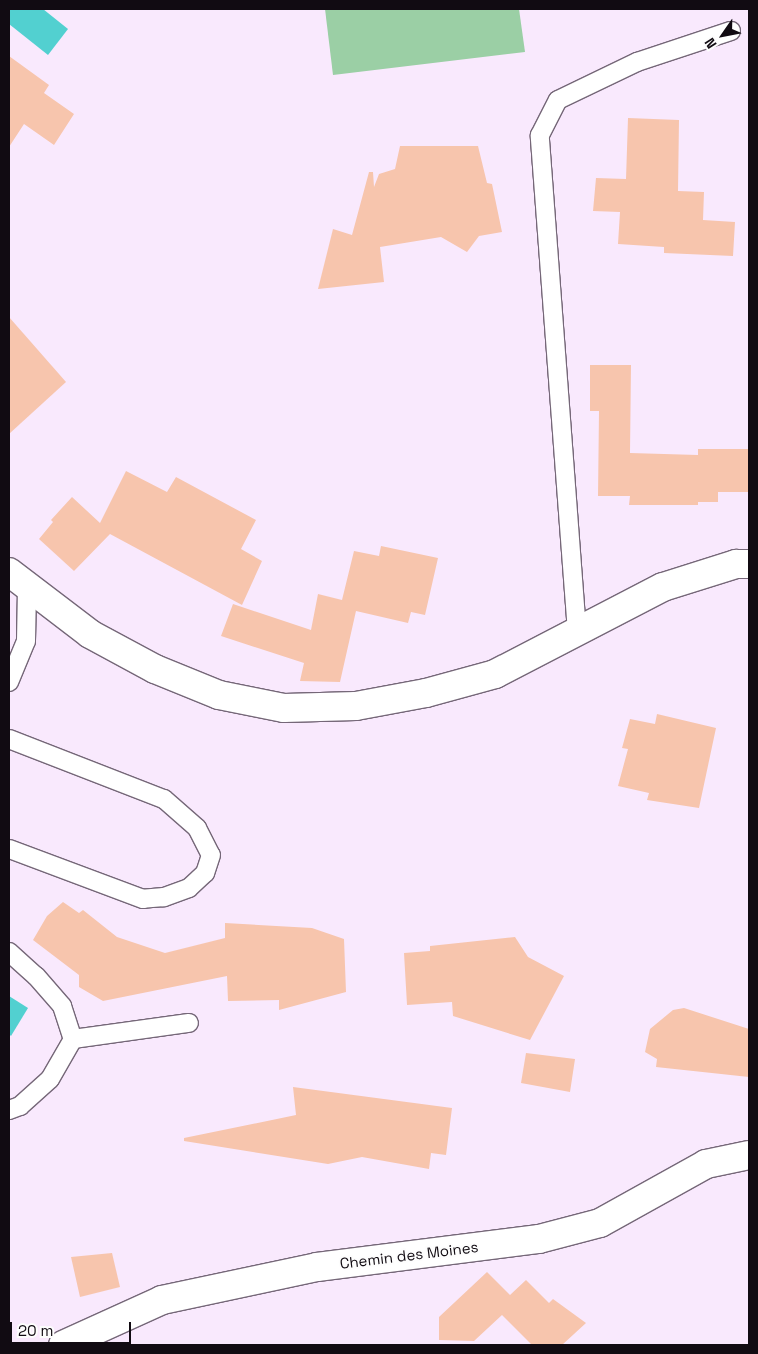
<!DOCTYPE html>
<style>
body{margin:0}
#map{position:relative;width:758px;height:1354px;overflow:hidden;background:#f9e9fd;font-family:"Space Grotesk",sans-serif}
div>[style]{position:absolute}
.green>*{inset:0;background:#9bcfa5}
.water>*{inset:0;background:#52d0d0}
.building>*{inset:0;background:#f7c5ad}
.roads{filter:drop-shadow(1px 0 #756778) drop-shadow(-1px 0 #756778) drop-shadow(0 1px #756778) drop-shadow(0 -1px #756778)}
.service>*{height:18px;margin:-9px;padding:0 9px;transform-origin:9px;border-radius:9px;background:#fff}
.minor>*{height:28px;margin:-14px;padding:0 14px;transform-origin:14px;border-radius:14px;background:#fff}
.tertiary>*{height:28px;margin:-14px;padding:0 14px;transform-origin:14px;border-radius:14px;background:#fff}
span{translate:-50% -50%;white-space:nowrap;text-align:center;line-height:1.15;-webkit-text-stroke:4px #fdfdfd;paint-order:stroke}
.street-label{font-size:15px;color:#110b12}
.frame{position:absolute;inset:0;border:10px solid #110b12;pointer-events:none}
.north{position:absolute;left:698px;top:10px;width:50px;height:50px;-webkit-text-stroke:4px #fdfdfd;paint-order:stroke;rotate:237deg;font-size:14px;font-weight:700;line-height:20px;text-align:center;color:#110b12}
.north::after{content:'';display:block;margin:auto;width:18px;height:22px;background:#110b12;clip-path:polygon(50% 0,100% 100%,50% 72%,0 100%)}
.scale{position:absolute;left:10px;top:1322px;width:121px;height:22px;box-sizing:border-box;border:2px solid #110b12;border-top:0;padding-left:6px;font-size:15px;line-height:18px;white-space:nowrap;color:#110b12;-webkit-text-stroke:4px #fdfdfd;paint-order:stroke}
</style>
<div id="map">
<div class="green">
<i style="clip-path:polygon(325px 9px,519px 9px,525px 52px,333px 75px)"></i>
</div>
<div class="water">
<i style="clip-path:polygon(9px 9px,43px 9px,68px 29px,48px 55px,9px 24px)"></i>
<i style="clip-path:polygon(9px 996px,28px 1008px,11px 1036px,9px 1034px)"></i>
</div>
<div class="building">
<i style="clip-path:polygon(9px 56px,49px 85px,44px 93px,74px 114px,54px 145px,24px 124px,9px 147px)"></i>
<i style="clip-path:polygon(628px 118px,679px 120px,678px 191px,704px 192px,703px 220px,735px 222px,733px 256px,664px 253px,664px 247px,618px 244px,620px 212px,593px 211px,596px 178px,626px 179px)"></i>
<i style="clip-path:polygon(400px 146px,478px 146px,487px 183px,492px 184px,502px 232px,479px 236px,467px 252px,441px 237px,380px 247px,384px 282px,318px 289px,333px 229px,352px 235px,369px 172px,373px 172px,374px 187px,379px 174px,395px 169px)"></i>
<i style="clip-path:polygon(9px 317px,66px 382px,9px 434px)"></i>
<i style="clip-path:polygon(590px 365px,631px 365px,630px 453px,698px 455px,698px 449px,749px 449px,749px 492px,718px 492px,718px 502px,698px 502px,698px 505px,629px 505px,630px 496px,598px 496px,599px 411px,590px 411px)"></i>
<i style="clip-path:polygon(126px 471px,167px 492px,176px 477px,256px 520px,241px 549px,262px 561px,242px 605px,110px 534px,74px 571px,39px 539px,53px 522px,51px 520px,72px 497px,100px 523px)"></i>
<i style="clip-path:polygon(381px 546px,438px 558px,425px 615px,411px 612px,408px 623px,356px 611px,340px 682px,300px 681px,304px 663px,221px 636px,233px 604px,311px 630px,318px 594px,342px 600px,354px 551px,379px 556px)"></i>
<i style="clip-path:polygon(657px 714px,716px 728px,699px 808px,647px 800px,649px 793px,618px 786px,628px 749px,622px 748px,630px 719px,655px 724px)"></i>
<i style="clip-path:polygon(63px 902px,79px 913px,83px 910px,117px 937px,165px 953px,225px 938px,225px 923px,312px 928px,344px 939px,346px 992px,279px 1010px,279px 1000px,228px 1001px,227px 976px,103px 1001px,79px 987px,79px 975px,33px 940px,47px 916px)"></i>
<i style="clip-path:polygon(515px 937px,528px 957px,564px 976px,530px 1040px,453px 1016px,452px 1002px,407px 1005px,404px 953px,430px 951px,430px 946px)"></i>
<i style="clip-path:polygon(684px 1008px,749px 1029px,749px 1077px,656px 1067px,657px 1059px,645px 1052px,650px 1029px,673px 1010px)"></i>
<i style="clip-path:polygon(526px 1053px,575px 1059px,570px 1092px,521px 1083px)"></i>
<i style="clip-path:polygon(293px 1087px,452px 1108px,446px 1155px,431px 1153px,429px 1169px,362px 1157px,328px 1164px,184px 1141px,184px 1138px,296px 1115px)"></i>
<i style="clip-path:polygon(112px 1253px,120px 1287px,80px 1297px,71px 1257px)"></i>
<i style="clip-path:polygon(487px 1272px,510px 1295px,526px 1280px,549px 1303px,553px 1299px,586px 1323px,562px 1345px,532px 1345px,502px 1315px,474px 1341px,439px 1340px,439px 1317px)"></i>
</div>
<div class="roads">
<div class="service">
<i style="left:577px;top:632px;width:498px;rotate:-94.3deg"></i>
<i style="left:540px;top:135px;width:39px;rotate:-63deg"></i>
<i style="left:558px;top:100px;width:88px;rotate:-25.7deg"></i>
<i style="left:637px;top:62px;width:99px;rotate:-18.3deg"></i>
<i style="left:9px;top:682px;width:44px;rotate:-67.5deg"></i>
<i style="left:26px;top:641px;width:54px;rotate:-88.9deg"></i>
<i style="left:9px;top:739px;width:166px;rotate:21.2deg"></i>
<i style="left:164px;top:799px;width:44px;rotate:41.3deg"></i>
<i style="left:197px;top:828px;width:30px;rotate:63deg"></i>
<i style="left:211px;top:855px;width:19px;rotate:108deg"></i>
<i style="left:205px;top:873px;width:22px;rotate:137deg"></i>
<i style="left:189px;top:888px;width:27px;rotate:160deg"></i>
<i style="left:164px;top:897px;width:21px;rotate:175deg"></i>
<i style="left:143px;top:899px;width:143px;rotate:-159.5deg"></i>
<i style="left:9px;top:952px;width:36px;rotate:42deg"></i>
<i style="left:36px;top:976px;width:40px;rotate:49deg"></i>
<i style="left:62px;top:1006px;width:35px;rotate:72deg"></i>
<i style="left:73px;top:1039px;width:117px;rotate:-7.9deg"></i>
<i style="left:9px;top:1110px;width:12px;rotate:-20deg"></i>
<i style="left:20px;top:1106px;width:40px;rotate:-42deg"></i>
<i style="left:50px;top:1079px;width:46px;rotate:-60.1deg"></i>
</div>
<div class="minor">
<i style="left:63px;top:1345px;width:109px;rotate:-24.4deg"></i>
<i style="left:162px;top:1300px;width:158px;rotate:-12deg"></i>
<i style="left:317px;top:1267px;width:224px;rotate:-7.2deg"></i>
<i style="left:539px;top:1239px;width:63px;rotate:-14.7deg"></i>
<i style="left:600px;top:1223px;width:121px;rotate:-29.1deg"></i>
<i style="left:706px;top:1164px;width:44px;rotate:-11.8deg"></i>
</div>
<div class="tertiary">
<i style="left:9px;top:572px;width:102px;rotate:37.4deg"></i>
<i style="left:90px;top:634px;width:74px;rotate:28.3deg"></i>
<i style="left:155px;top:669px;width:69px;rotate:22.1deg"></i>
<i style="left:219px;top:695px;width:66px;rotate:11.3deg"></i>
<i style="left:284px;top:708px;width:72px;rotate:-1.6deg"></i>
<i style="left:356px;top:706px;width:71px;rotate:-10.5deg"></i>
<i style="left:426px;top:693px;width:72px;rotate:-15.4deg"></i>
<i style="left:495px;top:674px;width:189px;rotate:-27.4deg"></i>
<i style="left:663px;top:587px;width:77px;rotate:-17.5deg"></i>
<i style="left:736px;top:564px;width:13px"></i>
</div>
</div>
<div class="street-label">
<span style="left:409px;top:1255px;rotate:-7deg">Chemin des Moines</span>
</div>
<div class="frame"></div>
<div class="north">N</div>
<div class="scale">20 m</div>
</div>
